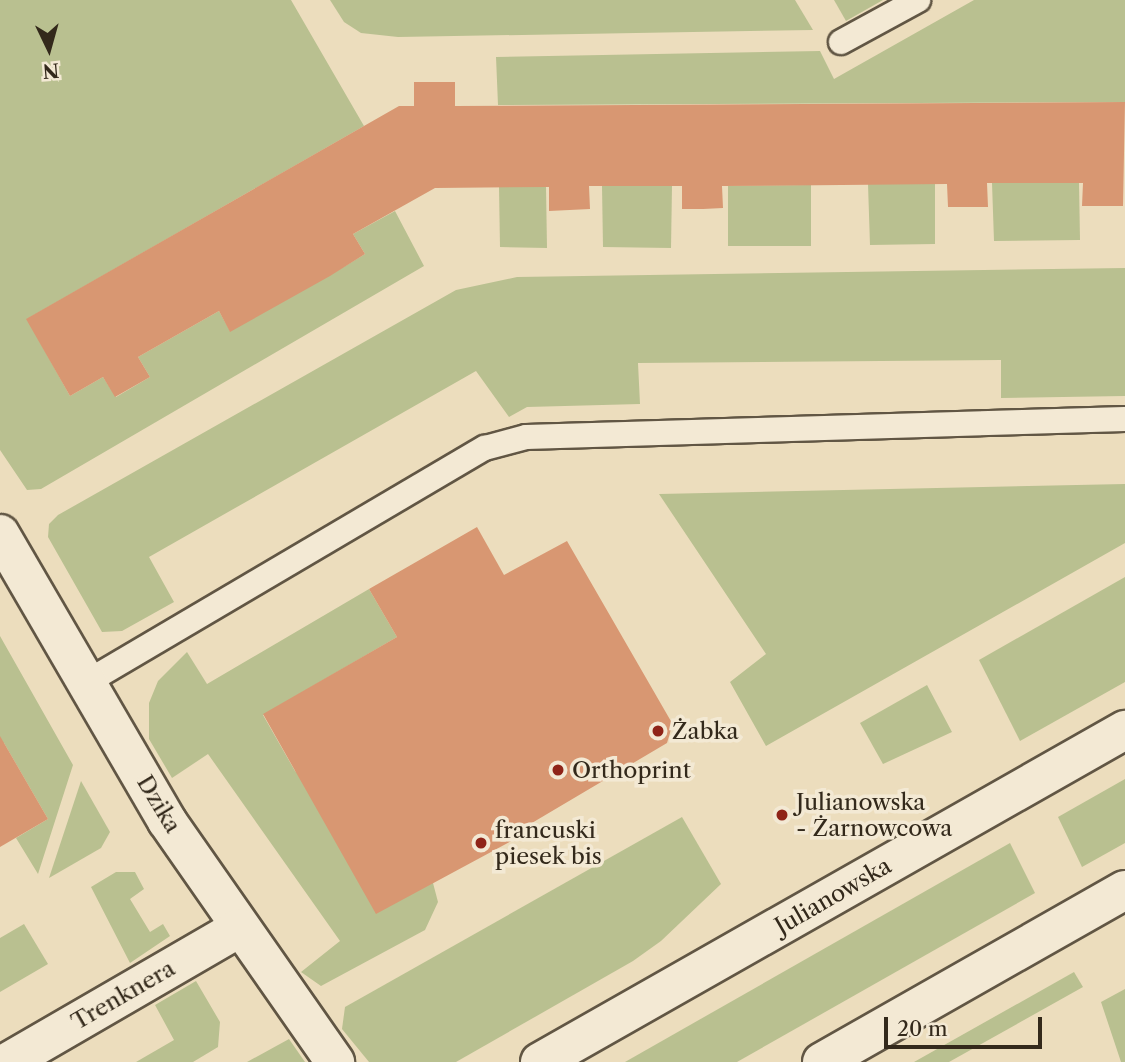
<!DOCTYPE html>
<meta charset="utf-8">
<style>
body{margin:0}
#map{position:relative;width:1125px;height:1062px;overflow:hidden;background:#ecddbd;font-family:"Libre Caslon Text",serif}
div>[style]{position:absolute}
.green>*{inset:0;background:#b9c090}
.building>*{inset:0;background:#d89772}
.roads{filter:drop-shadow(2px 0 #615644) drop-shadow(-2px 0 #615644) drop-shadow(0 2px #615644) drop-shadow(0 -2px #615644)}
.service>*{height:24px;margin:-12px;padding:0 12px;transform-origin:12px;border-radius:12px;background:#f3e9d4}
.minor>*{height:38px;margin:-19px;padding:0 19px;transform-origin:19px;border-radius:19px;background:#f3e9d4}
.secondary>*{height:38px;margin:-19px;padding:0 19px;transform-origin:19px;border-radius:19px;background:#f3e9d4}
.dots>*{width:19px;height:19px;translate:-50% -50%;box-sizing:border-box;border:4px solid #f3e9d4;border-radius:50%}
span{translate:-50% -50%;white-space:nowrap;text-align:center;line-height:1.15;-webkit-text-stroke:7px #f3e9d4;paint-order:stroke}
.poi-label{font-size:23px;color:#33291b}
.left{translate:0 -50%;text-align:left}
.street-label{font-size:23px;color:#33291b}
.north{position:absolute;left:14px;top:14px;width:70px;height:70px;-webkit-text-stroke:5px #f3e9d4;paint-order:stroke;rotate:175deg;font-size:19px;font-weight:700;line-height:28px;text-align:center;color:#33291b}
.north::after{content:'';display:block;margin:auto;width:24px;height:32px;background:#33291b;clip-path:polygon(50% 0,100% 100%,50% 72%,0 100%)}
.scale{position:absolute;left:884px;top:1017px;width:158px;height:32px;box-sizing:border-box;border:4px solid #33291b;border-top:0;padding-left:9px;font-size:21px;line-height:24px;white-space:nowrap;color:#33291b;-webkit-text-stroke:5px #f3e9d4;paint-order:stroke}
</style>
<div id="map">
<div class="green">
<i style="clip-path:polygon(0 0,291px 0,364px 126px,27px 319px,70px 396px,103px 377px,116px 397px,150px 377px,138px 357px,219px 311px,230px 331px,347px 265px,365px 254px,353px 234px,395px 211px,424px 266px,41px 489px,27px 490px,0 450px)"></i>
<i style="clip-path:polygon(330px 0,795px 0,813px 30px,398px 37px,361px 33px,344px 22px)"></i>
<i style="clip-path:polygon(834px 0,883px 0,846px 21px)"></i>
<i style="clip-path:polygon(974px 0,1125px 0,1125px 102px,498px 105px,496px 57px,820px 51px,834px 79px)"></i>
<i style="clip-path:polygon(992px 183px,1079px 183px,1080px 240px,994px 241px)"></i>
<i style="clip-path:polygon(868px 184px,935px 184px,935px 244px,870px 245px)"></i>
<i style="clip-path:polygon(811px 185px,811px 246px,728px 246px,728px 186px)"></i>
<i style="clip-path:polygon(602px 186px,672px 186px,671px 248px,603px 247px)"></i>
<i style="clip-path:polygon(499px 187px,546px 187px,547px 248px,500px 247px)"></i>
<i style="clip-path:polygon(1125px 268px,1125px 396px,1001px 398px,1001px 360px,638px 363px,640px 404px,527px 407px,509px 417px,476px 371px,149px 557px,174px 602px,122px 631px,102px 632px,48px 537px,49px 524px,58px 515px,456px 290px,517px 277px)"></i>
<i style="clip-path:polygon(1125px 484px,1125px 543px,766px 746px,730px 682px,766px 654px,659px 494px)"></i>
<i style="clip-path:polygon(1125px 577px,1125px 682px,1020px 741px,979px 660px)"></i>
<i style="clip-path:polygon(369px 589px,397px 637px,263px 715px,295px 771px,433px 883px,438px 902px,425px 930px,321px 986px,301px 972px,340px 941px,208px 754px,172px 778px,149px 739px,149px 703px,158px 681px,187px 652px,207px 684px)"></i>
<i style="clip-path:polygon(0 636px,73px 765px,38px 874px,16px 838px,48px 819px,4px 743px,0 745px)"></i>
<i style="clip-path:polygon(927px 685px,952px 732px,883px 764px,860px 723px)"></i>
<i style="clip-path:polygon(1125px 779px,1125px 843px,1082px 867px,1058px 817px)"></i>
<i style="clip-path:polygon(81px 781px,110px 832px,101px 848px,49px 878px)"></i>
<i style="clip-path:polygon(682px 817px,721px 884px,661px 941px,633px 961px,456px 1062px,369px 1062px,342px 1029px,345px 1007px)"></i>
<i style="clip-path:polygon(1010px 843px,1035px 893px,737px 1062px,625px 1062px)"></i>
<i style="clip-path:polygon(116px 872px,135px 872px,144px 889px,130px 899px,150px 932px,163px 924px,170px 936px,130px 963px,91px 887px)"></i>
<i style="clip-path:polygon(24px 924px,48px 964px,0 992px,0 938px)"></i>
<i style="clip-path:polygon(1074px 972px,1083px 987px,949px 1062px,914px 1062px)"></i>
<i style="clip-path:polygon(196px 981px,220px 1022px,218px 1047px,193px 1062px,136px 1062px,174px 1040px,155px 1005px)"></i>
<i style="clip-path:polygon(1125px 989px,1125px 1062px,1121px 1062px,1101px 1002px)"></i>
<i style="clip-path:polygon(289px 1039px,305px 1062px,247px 1062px)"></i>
</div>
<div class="building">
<i style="clip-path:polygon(414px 82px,455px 82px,455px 106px,1125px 102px,1123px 206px,1082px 206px,1083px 183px,987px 183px,988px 207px,948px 207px,947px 184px,722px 186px,723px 208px,703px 209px,682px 209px,682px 186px,589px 186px,590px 209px,549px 211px,549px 187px,435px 188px,353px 234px,365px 254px,330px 276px,230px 332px,219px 311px,138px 357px,150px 377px,115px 397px,103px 377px,70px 396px,26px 319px,399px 106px,414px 106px)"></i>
<i style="clip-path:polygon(477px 527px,504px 575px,567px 541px,672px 723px,670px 733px,667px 743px,515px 833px,517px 838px,376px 914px,263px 714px,397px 637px,369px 589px)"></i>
<i style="clip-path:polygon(0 736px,48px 819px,0 847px)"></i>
</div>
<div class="roads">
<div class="service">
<i style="left:841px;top:42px;width:88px;rotate:-28.6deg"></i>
<i style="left:87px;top:682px;width:462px;rotate:-30.5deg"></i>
<i style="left:485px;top:448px;width:42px;rotate:-15deg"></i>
<i style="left:526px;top:437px;width:599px;rotate:-1.72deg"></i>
</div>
<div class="minor">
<i style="left:0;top:534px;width:332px;rotate:59.8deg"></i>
<i style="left:167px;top:821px;width:294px;rotate:55.1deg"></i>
<i style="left:8px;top:1062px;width:267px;rotate:-30.1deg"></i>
</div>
<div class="secondary">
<i style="left:540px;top:1062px;width:673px;rotate:-29.58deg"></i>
<i style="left:822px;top:1062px;width:348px;rotate:-29.6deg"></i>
</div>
</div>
<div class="dots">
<i style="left:658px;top:731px;background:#8f2418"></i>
<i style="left:558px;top:770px;background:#8f2418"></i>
<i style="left:782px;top:815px;background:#8f2418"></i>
<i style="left:481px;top:843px;background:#8f2418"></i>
</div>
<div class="poi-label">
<span class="left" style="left:672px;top:731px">Żabka</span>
<span class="left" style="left:572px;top:770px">Orthoprint</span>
<span class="left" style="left:796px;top:815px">Julianowska<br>- Żarnowcowa</span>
<span class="left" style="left:495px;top:843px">francuski<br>piesek bis</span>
</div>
<div class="street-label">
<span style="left:159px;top:804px;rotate:59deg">Dzika</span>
<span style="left:833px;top:896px;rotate:-30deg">Julianowska</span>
<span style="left:123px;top:995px;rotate:-30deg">Trenknera</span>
</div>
<div class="north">N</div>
<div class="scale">20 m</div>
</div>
